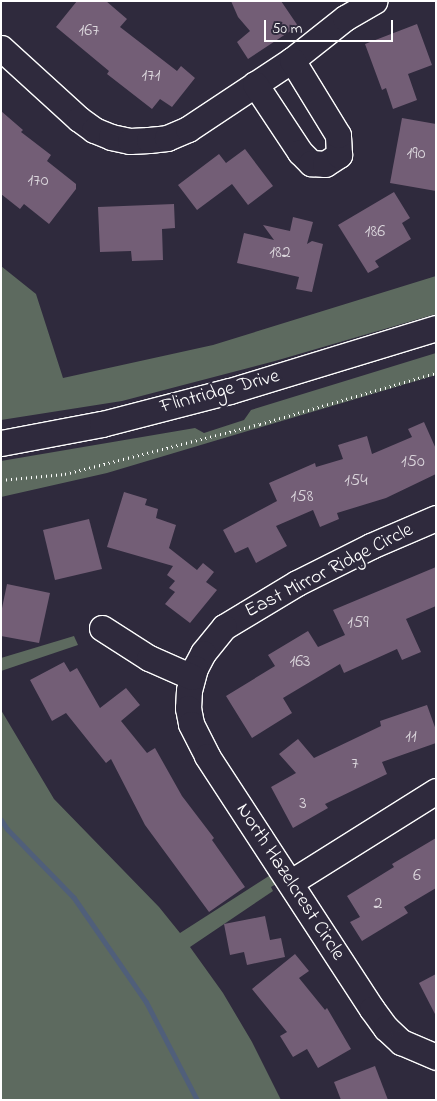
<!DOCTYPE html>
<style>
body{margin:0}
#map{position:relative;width:437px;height:1101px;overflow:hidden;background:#2f2a3d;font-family:"Indie Flower",sans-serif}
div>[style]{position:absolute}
.green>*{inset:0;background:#5d6a5f}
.stream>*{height:5px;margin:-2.5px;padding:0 2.5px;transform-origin:2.5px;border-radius:2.5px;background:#505f7a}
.building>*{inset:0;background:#735e76}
.path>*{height:3px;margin-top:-1.5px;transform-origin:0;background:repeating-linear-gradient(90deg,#fff 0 1px,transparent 0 5px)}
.roads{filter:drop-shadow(1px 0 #fff) drop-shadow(-1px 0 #fff) drop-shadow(0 1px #fff) drop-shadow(0 -1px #fff)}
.minor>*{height:25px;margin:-12.5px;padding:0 12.5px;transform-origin:12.5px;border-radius:12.5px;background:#2f2a3d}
span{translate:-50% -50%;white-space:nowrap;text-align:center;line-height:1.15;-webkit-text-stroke:4.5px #2f2a3d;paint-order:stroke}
.number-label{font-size:18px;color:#dcd7dd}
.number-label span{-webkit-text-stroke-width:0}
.street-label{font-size:20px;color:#fff}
.frame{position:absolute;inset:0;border:2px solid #fff;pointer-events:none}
.scale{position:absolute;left:264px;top:20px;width:129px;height:22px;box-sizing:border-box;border:2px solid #fff;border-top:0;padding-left:6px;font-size:15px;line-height:18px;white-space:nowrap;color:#fff;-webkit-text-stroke:4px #2f2a3d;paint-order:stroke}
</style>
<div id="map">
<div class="green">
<i style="clip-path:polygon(1px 266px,36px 294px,63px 378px,213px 345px,436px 276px,436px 314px,275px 361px,122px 401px,1px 420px)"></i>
<i style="clip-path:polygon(436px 353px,436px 375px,107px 473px,1px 497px,1px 461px,195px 428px,204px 433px,244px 420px,251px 410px)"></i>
<i style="clip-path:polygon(74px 636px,78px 645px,1px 671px,1px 658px)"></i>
<i style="clip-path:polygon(1px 710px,54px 799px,159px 907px,180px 933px,272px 874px,278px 883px,271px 887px,273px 891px,190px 947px,223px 993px,252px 1042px,281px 1100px,1px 1100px)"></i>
</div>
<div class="stream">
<i style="left:1px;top:820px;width:11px;rotate:56deg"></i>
<i style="left:7px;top:829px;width:96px;rotate:45.8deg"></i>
<i style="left:74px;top:898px;width:126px;rotate:55.3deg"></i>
<i style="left:146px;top:1002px;width:110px;rotate:62.5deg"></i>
</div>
<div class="building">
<i style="clip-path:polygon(77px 1px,106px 1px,127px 19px,120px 27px,177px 71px,181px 66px,195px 78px,172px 107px,160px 99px,152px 109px,107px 74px,109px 71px,56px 27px)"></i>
<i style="clip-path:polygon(231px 1px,281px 1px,298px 26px,248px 59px,237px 42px,250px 31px,238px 17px)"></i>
<i style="clip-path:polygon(417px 24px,432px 65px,408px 74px,417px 100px,393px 109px,386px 88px,382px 90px,365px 44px)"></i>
<i style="clip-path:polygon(1px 111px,23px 130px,21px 132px,51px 155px,47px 161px,76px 184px,76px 189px,49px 224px,24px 204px,20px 209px,1px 194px)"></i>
<i style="clip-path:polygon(402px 118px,436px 124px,436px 191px,390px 183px)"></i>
<i style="clip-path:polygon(245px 149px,273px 186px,248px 205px,232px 184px,197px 210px,178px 185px,219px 154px,226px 163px)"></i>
<i style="clip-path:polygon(394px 192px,410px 218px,402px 223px,411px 239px,375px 261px,379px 267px,368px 273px,338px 225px)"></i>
<i style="clip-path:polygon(174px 204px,175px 228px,162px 229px,163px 260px,132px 261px,131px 251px,100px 252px,98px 207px)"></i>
<i style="clip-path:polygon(293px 217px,313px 222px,307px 244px,312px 241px,323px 244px,312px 292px,296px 289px,299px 277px,237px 263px,244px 233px,274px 240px,263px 225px,290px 231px)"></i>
<i style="clip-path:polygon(424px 422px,436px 449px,436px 474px,386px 498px,337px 513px,339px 519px,320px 527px,313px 510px,276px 526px,287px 546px,256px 563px,248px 547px,235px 553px,223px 530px,277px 501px,269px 483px,315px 463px,316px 467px,343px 459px,338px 445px,367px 436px,372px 454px,412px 437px,408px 429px)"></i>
<i style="clip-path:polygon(124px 492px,147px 499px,145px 505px,158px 509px,156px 518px,176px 525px,169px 548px,197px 570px,203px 563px,214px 572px,206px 582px,217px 590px,190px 623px,165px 604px,175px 592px,169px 588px,175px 581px,167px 575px,173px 566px,107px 547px)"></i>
<i style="clip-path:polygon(89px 519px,102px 569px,55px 580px,43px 530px)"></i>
<i style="clip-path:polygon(436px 567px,436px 606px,406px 619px,421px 652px,402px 660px,397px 649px,344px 673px,340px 664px,283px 698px,292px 713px,252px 738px,226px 696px,275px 666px,268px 655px,308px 631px,318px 647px,345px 635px,333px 610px)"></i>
<i style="clip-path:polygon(7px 584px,50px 593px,39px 643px,1px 636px,1px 613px)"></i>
<i style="clip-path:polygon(64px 662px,70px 672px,77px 668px,100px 708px,126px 688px,140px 705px,121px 721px,147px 753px,155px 748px,182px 796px,214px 838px,212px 840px,245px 887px,209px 912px,145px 825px,111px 759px,106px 763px,66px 713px,52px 721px,30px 680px)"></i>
<i style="clip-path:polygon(427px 705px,436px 730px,436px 743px,382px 762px,387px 774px,325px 804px,328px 808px,293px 828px,271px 787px,296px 773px,279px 754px,298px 739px,314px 758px,381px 726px,380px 721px)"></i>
<i style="clip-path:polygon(436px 838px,436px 888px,404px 907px,408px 913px,362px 941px,350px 922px,360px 917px,347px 896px,394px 867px,392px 864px)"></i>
<i style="clip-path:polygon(265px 916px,270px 940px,281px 938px,285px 957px,247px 965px,244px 952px,230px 955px,224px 924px)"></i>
<i style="clip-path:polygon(295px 954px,309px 971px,299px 978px,325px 1010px,327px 1008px,351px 1049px,318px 1068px,307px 1049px,293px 1057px,280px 1036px,287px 1032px,252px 989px)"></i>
<i style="clip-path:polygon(436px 974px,436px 1016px,419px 983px)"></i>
<i style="clip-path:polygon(375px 1066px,388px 1100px,341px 1100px,334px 1082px)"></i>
</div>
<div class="path">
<i style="left:1px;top:480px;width:64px;rotate:-5.4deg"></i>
<i style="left:65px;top:474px;width:201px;rotate:-14.4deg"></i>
<i style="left:260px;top:424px;width:183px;rotate:-16.2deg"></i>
</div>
<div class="roads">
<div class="minor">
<i style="left:1px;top:48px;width:105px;rotate:42.3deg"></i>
<i style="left:79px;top:119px;width:19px;rotate:36deg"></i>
<i style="left:94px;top:130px;width:18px;rotate:22deg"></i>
<i style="left:111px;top:137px;width:19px;rotate:12deg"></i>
<i style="left:130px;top:141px;width:19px;rotate:-3deg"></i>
<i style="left:149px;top:140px;width:18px;rotate:-6deg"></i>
<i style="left:167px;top:138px;width:23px;rotate:-23deg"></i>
<i style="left:188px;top:129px;width:125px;rotate:-33.6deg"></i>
<i style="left:292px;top:60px;width:68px;rotate:-38.4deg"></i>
<i style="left:345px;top:18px;width:34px;rotate:-30deg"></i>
<i style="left:255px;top:84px;width:82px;rotate:56.5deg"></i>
<i style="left:300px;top:152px;width:16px;rotate:45deg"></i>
<i style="left:311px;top:163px;width:14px;rotate:4deg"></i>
<i style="left:325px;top:164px;width:17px;rotate:-33deg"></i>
<i style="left:339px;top:155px;width:20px;rotate:-93deg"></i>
<i style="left:338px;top:135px;width:88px;rotate:-121.5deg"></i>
<i style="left:1px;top:443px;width:103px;rotate:-10.7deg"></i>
<i style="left:102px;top:424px;width:132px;rotate:-14.5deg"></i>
<i style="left:230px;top:391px;width:215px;rotate:-17deg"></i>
<i style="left:436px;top:518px;width:71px;rotate:156.7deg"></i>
<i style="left:371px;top:546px;width:83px;rotate:153.4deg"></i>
<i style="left:297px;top:583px;width:85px;rotate:148.9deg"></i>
<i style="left:224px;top:627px;width:33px;rotate:129deg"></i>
<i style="left:203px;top:653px;width:17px;rotate:118deg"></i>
<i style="left:195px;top:668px;width:23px;rotate:105deg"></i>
<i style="left:189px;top:690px;width:18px;rotate:93deg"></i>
<i style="left:188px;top:708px;width:16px;rotate:79deg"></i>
<i style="left:191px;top:724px;width:36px;rotate:63deg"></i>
<i style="left:207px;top:756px;width:302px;rotate:56.9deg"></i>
<i style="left:372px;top:1009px;width:24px;rotate:54deg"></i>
<i style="left:386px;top:1028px;width:21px;rotate:43deg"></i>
<i style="left:401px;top:1042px;width:38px;rotate:23deg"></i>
<i style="left:102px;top:628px;width:56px;rotate:32.6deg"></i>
<i style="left:149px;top:658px;width:47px;rotate:23.8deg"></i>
<i style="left:291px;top:882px;width:171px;rotate:-32.1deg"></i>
</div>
</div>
<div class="number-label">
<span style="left:89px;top:31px">167</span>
<span style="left:151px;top:76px">171</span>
<span style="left:416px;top:154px">190</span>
<span style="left:38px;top:181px">170</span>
<span style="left:375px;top:232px">186</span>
<span style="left:280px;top:253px">182</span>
<span style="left:413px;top:462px">150</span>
<span style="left:356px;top:481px">154</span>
<span style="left:302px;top:497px">158</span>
<span style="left:358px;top:623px">159</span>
<span style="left:300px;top:662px">163</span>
<span style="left:411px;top:737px">11</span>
<span style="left:355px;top:764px">7</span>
<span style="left:303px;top:804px">3</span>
<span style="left:417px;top:876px">6</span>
<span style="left:378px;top:904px">2</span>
</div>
<div class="street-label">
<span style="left:220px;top:392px;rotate:-15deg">Flintridge Drive</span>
<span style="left:329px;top:571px;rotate:-27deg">East Mirror Ridge Circle</span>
<span style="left:290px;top:882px;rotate:57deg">North Hazelcrest Circle</span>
</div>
<div class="frame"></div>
<div class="scale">50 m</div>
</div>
